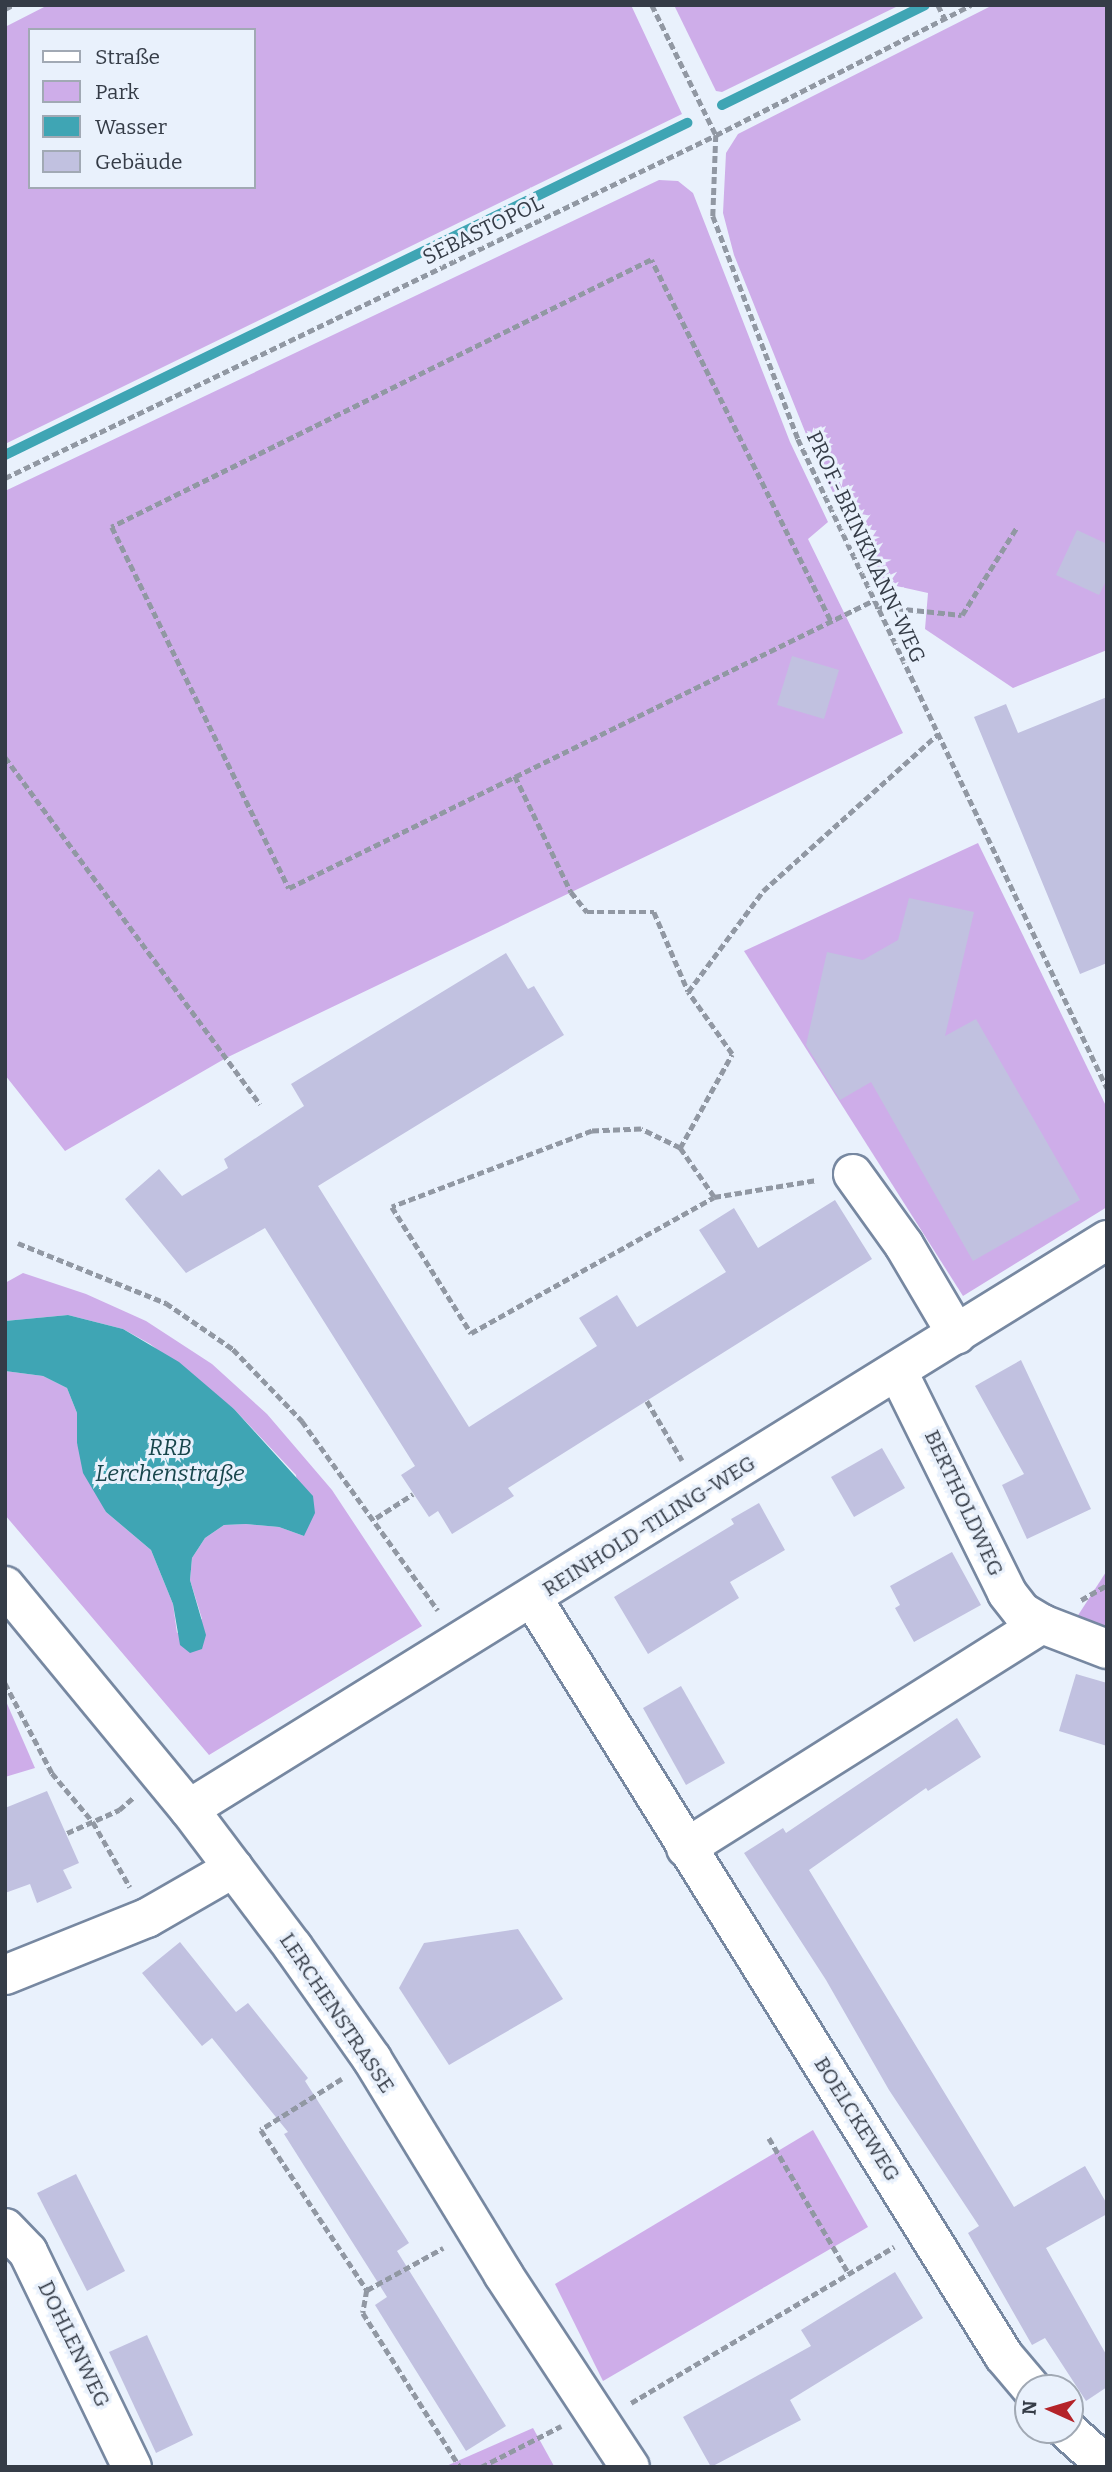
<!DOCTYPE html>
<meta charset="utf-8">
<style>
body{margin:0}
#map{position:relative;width:1112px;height:2472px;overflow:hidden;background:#e9f1fc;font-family:Bitter,serif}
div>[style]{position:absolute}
.green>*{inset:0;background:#ceade9}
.forest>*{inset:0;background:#ccaae9}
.water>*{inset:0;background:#3fa5b4}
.stream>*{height:10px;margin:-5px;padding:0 5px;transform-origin:5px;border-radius:5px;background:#3fa5b4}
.building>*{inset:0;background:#c1c1e0}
.path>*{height:4.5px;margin-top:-2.25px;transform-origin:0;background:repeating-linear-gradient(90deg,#9198a3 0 7px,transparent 0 10.5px)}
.roads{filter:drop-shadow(2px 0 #7788a1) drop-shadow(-2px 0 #7788a1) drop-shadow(0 2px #7788a1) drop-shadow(0 -2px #7788a1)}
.minor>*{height:38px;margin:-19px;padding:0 19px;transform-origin:19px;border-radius:19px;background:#fff}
span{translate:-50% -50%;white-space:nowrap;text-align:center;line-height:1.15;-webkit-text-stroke:6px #e9f1fc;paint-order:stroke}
.street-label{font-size:21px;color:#353c47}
.water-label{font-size:23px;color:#17454b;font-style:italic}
.frame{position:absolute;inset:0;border:7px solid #353c47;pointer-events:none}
.legend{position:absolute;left:28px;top:28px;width:228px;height:161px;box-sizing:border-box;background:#e9f1fc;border:2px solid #a1a9b4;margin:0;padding:9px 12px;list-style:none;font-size:21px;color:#353c47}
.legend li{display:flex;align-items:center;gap:14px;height:35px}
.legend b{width:35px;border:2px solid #a1a9b4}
.north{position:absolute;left:1014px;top:2374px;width:70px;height:70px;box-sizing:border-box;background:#e9f1fc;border:2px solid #a1a9b4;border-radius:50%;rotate:274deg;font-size:19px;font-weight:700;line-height:28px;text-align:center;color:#353c47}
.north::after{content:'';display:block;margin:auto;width:24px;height:32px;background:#b42329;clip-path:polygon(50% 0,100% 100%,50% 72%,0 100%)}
</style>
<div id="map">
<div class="green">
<i style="clip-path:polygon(evenodd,48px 5px,631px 5px,682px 114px,5px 444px,5px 27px,48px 5px,30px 30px,254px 30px,254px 187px,30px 187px,30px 30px)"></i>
<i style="clip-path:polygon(674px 5px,900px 5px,722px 92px,716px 91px)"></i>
<i style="clip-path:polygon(993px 5px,1107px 5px,1107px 650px,1013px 688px,925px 629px,928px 593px,874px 581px,808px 439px,734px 255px,723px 213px,726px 153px,738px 134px)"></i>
<i style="clip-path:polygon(659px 180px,678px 181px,693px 193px,790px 442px,828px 522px,808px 539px,903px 733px,226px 1058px,65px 1151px,5px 1075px,5px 491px)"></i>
<i style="clip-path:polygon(978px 843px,1107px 1108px,1107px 1207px,963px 1296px,744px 951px)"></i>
<i style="clip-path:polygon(23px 1273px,86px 1294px,146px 1321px,212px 1364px,267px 1414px,332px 1490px,422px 1626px,209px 1755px,5px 1515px,5px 1371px,43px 1376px,67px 1388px,77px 1413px,77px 1443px,106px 1512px,151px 1550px,173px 1604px,177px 1633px,202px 1619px,190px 1580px,192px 1558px,205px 1538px,224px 1525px,246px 1524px,279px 1527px,304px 1536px,296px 1475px,234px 1409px,150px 1344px,123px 1329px,68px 1315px,5px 1321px,5px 1283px)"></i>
<i style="clip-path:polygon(5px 1699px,35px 1768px,5px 1777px)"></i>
<i style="clip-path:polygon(813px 2130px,868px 2227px,603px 2381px,555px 2284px)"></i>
<i style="clip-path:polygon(533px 2428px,554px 2466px,444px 2467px)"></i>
</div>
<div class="forest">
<i style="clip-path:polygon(1106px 1572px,1107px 1572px,1107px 1629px,1075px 1620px)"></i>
</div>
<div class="water">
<i style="clip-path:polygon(68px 1315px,123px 1329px,179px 1362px,234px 1409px,313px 1496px,315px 1513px,304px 1536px,279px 1527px,246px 1524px,224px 1525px,205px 1538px,192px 1558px,190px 1580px,206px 1635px,202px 1649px,190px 1653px,180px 1645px,173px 1604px,151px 1550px,106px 1512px,83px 1473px,77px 1443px,77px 1413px,67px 1388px,43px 1376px,5px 1371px,5px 1321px)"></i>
</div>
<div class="stream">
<i style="left:722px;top:105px;width:226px;rotate:-26.2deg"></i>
<i style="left:5px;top:455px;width:759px;rotate:-25.96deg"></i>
</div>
<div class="building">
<i style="clip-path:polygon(1077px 530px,1107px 544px,1107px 579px,1099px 595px,1056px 575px)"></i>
<i style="clip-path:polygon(792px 656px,839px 670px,824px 719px,777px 705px)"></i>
<i style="clip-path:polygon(1107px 697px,1107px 963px,1080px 974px,974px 717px,1006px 704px,1018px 733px)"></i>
<i style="clip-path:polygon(909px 898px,974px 912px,945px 1036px,976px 1019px,1080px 1200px,973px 1261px,871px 1082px,840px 1100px,806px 1045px,827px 952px,863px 960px,898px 940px)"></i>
<i style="clip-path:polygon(506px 953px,528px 989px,534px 986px,564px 1035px,318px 1186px,469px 1427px,597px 1346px,579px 1318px,617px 1295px,637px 1327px,726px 1272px,699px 1230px,734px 1208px,758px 1248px,835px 1200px,872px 1259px,508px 1488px,514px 1496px,452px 1534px,438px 1511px,429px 1517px,401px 1475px,415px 1466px,265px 1228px,186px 1273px,125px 1199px,159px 1169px,182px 1196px,228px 1168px,224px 1159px,304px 1106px,291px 1084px)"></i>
<i style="clip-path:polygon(1021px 1360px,1091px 1509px,1027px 1539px,1002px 1485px,1024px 1474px,975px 1386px)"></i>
<i style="clip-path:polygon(882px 1448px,905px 1488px,854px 1517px,831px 1477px)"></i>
<i style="clip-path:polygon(759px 1503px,785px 1550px,730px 1582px,739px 1598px,648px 1654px,614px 1597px,734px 1524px,731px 1519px)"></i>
<i style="clip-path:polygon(952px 1552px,981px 1605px,914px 1642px,895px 1608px,900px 1605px,890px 1586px)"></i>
<i style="clip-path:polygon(1076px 1674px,1107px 1683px,1107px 1746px,1059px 1731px)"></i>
<i style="clip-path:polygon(681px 1686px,725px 1763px,686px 1785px,643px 1708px)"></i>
<i style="clip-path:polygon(957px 1718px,981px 1757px,928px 1791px,926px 1788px,809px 1870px,1014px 2207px,1085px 2166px,1107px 2204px,1107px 2214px,1046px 2248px,1107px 2356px,1107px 2387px,1086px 2401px,1045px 2338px,1032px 2345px,968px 2233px,979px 2226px,889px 2090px,826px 1980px,744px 1853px,783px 1828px,786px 1833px)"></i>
<i style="clip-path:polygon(47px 1791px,79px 1863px,63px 1870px,72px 1888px,37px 1903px,30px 1884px,5px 1893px,5px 1808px)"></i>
<i style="clip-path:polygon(518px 1929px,563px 1999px,449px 2065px,399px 1988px,424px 1943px)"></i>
<i style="clip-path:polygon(180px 1942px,236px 2012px,248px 2003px,308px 2078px,305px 2081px,409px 2243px,397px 2251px,506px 2426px,466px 2451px,375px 2305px,387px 2297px,284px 2134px,288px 2132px,212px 2038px,202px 2046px,142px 1973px)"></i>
<i style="clip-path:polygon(76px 2174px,125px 2271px,87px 2291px,37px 2193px)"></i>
<i style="clip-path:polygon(895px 2272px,923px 2318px,790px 2400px,801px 2420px,711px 2467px,683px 2417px,811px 2346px,801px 2330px)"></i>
<i style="clip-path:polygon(147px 2335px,193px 2435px,156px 2453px,109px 2352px)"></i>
</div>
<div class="path">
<i style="left:652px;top:5px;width:145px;rotate:63.8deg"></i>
<i style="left:716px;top:135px;width:81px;rotate:92.1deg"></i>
<i style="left:713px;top:216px;width:239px;rotate:69.1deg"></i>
<i style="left:798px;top:439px;width:719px;rotate:64.54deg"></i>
<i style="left:938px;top:5px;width:16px;rotate:63deg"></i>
<i style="left:5px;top:9px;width:9px;rotate:-27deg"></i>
<i style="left:5px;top:478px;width:789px;rotate:-25.75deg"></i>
<i style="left:716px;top:135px;width:286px;rotate:-27deg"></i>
<i style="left:875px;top:606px;width:87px;rotate:5.9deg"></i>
<i style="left:962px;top:615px;width:104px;rotate:-58deg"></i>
<i style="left:830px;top:620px;width:402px;rotate:-116.4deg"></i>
<i style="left:651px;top:260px;width:602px;rotate:153.65deg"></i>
<i style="left:112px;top:527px;width:402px;rotate:63.9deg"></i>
<i style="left:289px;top:888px;width:650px;rotate:-26.21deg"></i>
<i style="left:5px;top:757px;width:431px;rotate:53.7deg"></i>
<i style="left:515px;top:776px;width:129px;rotate:64.2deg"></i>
<i style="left:571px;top:892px;width:26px;rotate:51deg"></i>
<i style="left:587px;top:912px;width:67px"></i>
<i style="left:654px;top:912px;width:86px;rotate:66.7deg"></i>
<i style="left:680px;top:1148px;width:107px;rotate:-61deg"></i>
<i style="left:732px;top:1054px;width:76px;rotate:-125.4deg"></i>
<i style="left:688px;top:992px;width:126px;rotate:-53.4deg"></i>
<i style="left:763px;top:891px;width:235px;rotate:-41.9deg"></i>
<i style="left:714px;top:1197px;width:60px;rotate:-124.8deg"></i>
<i style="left:680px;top:1148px;width:43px;rotate:-154deg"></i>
<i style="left:641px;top:1129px;width:49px;rotate:177.7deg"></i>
<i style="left:592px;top:1131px;width:214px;rotate:159.2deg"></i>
<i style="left:392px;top:1207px;width:149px;rotate:57.9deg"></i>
<i style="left:471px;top:1333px;width:278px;rotate:-29.2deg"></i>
<i style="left:714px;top:1197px;width:104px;rotate:-9.4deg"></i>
<i style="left:18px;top:1243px;width:160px;rotate:22.1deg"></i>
<i style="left:166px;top:1303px;width:81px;rotate:34.5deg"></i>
<i style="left:233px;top:1349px;width:100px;rotate:46.2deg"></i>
<i style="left:302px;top:1421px;width:233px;rotate:54.3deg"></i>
<i style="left:647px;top:1401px;width:69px;rotate:59.3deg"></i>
<i style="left:376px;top:1518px;width:44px;rotate:-33deg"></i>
<i style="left:1081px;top:1600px;width:30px;rotate:-30deg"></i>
<i style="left:5px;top:1683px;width:102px;rotate:62.4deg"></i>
<i style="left:52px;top:1773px;width:64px;rotate:50.1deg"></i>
<i style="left:93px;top:1822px;width:75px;rotate:60.4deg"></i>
<i style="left:67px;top:1833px;width:57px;rotate:-23.9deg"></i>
<i style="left:119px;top:1810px;width:18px;rotate:-41deg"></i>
<i style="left:342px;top:2079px;width:96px;rotate:147.8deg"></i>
<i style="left:261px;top:2130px;width:192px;rotate:56.5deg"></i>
<i style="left:367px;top:2290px;width:23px;rotate:100deg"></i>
<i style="left:363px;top:2313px;width:182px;rotate:57.8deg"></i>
<i style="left:769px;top:2138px;width:158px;rotate:59.5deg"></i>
<i style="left:367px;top:2290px;width:87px;rotate:-28.9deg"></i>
<i style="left:631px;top:2403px;width:306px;rotate:-30.7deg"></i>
<i style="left:481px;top:2467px;width:90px;rotate:-27.1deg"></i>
</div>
<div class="roads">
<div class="minor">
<i style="left:853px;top:1174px;width:87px;rotate:54.3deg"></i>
<i style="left:904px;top:1245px;width:104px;rotate:59.5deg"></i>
<i style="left:898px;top:1372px;width:246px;rotate:63.7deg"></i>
<i style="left:1007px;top:1593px;width:24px;rotate:52deg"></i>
<i style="left:1022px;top:1612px;width:23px;rotate:31deg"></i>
<i style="left:1042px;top:1624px;width:70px;rotate:21deg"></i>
<i style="left:5px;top:1586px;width:289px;rotate:50.5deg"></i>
<i style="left:189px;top:1809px;width:173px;rotate:53deg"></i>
<i style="left:293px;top:1947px;width:137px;rotate:54.8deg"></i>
<i style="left:372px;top:2059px;width:252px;rotate:58.6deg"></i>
<i style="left:503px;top:2274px;width:231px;rotate:56.7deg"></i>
<i style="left:533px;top:1599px;width:892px;rotate:58.11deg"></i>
<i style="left:1004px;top:2356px;width:42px;rotate:49.8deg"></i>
<i style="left:189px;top:1809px;width:1080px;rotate:-31.79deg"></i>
<i style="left:686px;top:1848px;width:421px;rotate:-32.2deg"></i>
<i style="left:5px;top:1975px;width:153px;rotate:-21.9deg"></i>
<i style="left:147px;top:1918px;width:100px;rotate:-29.9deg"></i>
<i style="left:5px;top:2228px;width:33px;rotate:46deg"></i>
<i style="left:28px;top:2252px;width:239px;rotate:64.2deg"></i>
<i style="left:1067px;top:2430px;width:54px;rotate:42deg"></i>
</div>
</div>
<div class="street-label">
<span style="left:483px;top:230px;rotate:-26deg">SEBASTOPOL</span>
<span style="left:866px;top:547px;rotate:65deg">PROF.-BRINKMANN-WEG</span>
<span style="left:964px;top:1503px;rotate:65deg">BERTHOLDWEG</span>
<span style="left:649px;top:1526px;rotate:-32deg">REINHOLD-TILING-WEG</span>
<span style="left:337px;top:2013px;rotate:56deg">LERCHENSTRASSE</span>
<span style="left:857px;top:2119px;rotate:58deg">BOELCKEWEG</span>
<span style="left:74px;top:2344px;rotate:64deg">DOHLENWEG</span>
</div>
<div class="water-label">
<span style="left:170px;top:1460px">RRB<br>Lerchenstraße</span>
</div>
<div class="frame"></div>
<ul class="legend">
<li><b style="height:9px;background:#fff"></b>Straße</li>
<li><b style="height:19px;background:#ceade9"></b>Park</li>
<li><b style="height:19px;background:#3fa5b4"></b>Wasser</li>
<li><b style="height:19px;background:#c1c1e0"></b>Gebäude</li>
</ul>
<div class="north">N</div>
</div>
